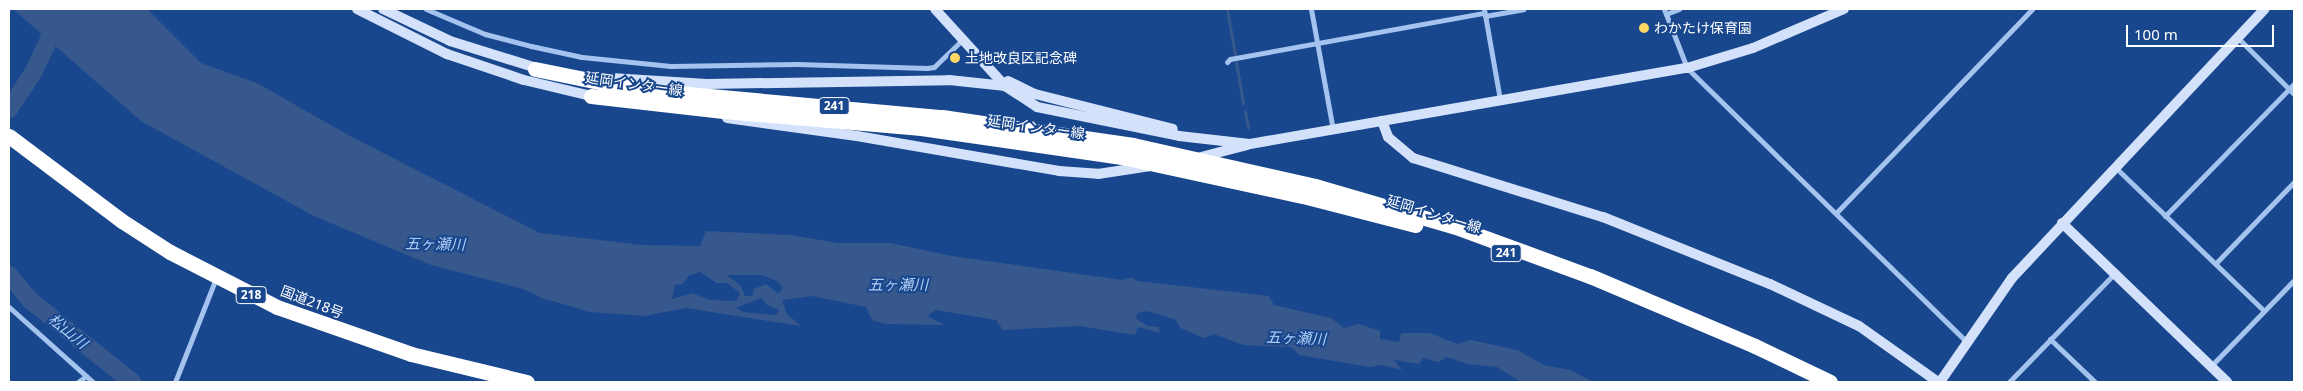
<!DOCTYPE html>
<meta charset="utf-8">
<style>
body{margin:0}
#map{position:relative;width:2303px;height:391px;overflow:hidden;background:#19478e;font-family:"Noto Sans","Noto Sans JP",sans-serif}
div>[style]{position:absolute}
.water>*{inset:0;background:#37588d}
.stream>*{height:3px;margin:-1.5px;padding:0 1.5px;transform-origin:1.5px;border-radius:1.5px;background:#37588d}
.river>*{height:18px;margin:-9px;padding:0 9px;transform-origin:9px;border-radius:9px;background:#37588d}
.street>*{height:5px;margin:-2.5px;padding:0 2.5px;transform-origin:2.5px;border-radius:2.5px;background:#a5c3ef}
.secondary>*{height:10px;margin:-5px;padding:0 5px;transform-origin:5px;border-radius:5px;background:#d3e2fa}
.highway>*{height:15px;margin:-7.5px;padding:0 7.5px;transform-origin:7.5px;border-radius:7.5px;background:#fff}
.highway-bridge>*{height:15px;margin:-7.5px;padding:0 7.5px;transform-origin:7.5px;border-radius:7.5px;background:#fff}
.dots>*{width:14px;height:14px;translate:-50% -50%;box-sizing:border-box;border:2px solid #19478e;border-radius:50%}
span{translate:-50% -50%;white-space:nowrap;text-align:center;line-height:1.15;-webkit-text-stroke:4px #19478e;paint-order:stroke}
.shield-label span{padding:1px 4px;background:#19478e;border:1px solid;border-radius:4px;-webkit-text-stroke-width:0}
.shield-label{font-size:12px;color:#fff;font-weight:700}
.poi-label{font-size:14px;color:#fff}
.left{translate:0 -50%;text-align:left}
.street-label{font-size:14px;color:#fff}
.water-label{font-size:15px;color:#b1cef6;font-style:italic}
.frame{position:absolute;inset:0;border:10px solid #fff;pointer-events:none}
.scale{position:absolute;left:2126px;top:25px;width:148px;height:22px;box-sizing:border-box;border:2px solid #fff;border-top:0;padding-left:6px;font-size:15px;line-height:18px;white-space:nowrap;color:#fff;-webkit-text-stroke:4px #19478e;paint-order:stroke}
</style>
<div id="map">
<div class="water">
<i style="clip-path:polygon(evenodd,13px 9px,147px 9px,201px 63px,257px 83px,350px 136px,540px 233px,642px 245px,700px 246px,706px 231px,791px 235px,838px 243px,890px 243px,952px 256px,1122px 280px,1131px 277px,1137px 281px,1269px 296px,1274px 305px,1331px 318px,1344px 328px,1359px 324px,1380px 331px,1380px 339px,1399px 342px,1401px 333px,1430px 333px,1457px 344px,1471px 340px,1517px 350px,1544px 365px,1570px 370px,1593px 382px,1521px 382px,1497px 367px,1468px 364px,1447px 357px,1438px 362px,1423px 358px,1419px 364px,1394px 360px,1402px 370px,1382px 365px,1370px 367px,1299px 355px,1291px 347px,1243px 345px,1214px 334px,1204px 338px,1180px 328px,1176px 320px,1147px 311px,1138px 313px,1135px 318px,1148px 326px,1159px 327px,1160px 333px,1138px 327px,1135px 335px,1079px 326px,1003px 330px,996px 320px,936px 310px,927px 316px,945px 325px,885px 324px,872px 320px,866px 307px,812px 296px,782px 300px,787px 314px,801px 326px,686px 308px,644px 316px,590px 312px,542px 298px,523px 289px,431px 265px,314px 216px,141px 121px,13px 9px,700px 272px,717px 283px,727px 283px,740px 293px,736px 301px,709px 300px,693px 293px,672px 299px,675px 285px,683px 284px,688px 276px,700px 272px,13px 9px,761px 275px,777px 281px,783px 288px,778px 294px,766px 284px,754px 289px,752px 296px,745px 296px,741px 286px,727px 275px,761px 275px,13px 9px,762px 298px,767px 305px,779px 310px,776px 315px,743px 312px,736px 308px,762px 298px)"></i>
</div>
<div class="stream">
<i style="left:1227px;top:9px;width:47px;rotate:80.1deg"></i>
<i style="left:1236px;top:62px;width:42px;rotate:80.3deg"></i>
<i style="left:1245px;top:111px;width:17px;rotate:80deg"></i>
</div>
<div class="river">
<i style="left:9px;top:109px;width:43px;rotate:-56.3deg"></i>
<i style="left:33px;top:73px;width:71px;rotate:-64.9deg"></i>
<i style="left:9px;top:275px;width:33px;rotate:50deg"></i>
<i style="left:30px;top:300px;width:131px;rotate:38.8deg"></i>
</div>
<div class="street">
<i style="left:426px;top:9px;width:64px;rotate:23deg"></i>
<i style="left:485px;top:34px;width:48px;rotate:14.6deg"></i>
<i style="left:531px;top:46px;width:52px;rotate:12.2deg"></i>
<i style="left:582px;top:57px;width:89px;rotate:5.8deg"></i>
<i style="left:671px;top:66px;width:126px;rotate:-0.9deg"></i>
<i style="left:797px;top:64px;width:130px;rotate:1.8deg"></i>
<i style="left:927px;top:68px;width:7px;rotate:-8deg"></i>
<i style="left:934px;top:67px;width:40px;rotate:-44deg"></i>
<i style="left:1311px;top:9px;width:123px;rotate:79.7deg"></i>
<i style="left:1484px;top:9px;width:92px;rotate:80deg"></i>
<i style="left:1664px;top:9px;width:63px;rotate:68.7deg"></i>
<i style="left:1687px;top:68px;width:390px;rotate:44.4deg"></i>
<i style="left:1666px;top:14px;width:14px;rotate:-21deg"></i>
<i style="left:1485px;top:16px;width:39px;rotate:-10deg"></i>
<i style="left:2238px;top:38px;width:79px;rotate:45deg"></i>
<i style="left:1227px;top:62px;width:4px;rotate:-45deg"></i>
<i style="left:1230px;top:59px;width:258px;rotate:-10.3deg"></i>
<i style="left:2115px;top:167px;width:207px;rotate:44deg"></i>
<i style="left:1836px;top:213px;width:283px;rotate:-46.1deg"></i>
<i style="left:2165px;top:216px;width:185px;rotate:-45.7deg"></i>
<i style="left:2216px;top:263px;width:112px;rotate:-46.1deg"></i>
<i style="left:9px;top:307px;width:113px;rotate:41.8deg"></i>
<i style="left:2050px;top:339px;width:62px;rotate:43.7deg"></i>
<i style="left:2211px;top:366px;width:120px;rotate:-46deg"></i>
<i style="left:78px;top:382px;width:10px;rotate:-37deg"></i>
<i style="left:175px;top:382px;width:112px;rotate:-68.5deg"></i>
<i style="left:2009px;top:382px;width:151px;rotate:-45.8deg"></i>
</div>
<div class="secondary">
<i style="left:357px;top:9px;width:101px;rotate:26.6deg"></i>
<i style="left:447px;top:54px;width:81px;rotate:18.7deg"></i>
<i style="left:524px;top:80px;width:74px;rotate:13.3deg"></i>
<i style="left:383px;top:9px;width:74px;rotate:25.5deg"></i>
<i style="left:450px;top:41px;width:94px;rotate:17.3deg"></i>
<i style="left:935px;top:9px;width:104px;rotate:47.7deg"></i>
<i style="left:1005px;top:86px;width:38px;rotate:33deg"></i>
<i style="left:1037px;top:107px;width:145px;rotate:11.5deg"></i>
<i style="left:1179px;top:136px;width:71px;rotate:6.4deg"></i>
<i style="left:1250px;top:144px;width:444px;rotate:-9.9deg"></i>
<i style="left:1687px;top:68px;width:69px;rotate:-16.9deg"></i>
<i style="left:1753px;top:48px;width:99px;rotate:-23.2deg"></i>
<i style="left:611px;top:78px;width:96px;rotate:3.6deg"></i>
<i style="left:707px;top:84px;width:242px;rotate:-0.9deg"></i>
<i style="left:949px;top:80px;width:57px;rotate:6deg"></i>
<i style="left:1008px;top:81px;width:30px;rotate:26deg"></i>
<i style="left:1035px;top:94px;width:142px;rotate:14.2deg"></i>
<i style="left:727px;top:118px;width:131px;rotate:7.9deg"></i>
<i style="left:857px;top:136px;width:205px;rotate:9.8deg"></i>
<i style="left:1059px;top:171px;width:39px;rotate:4deg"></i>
<i style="left:1098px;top:174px;width:53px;rotate:-8.7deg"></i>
<i style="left:1382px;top:121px;width:17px;rotate:69deg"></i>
<i style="left:1388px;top:137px;width:33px;rotate:40deg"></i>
<i style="left:1413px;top:158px;width:199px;rotate:17.3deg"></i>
<i style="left:1603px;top:217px;width:180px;rotate:21.9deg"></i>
<i style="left:1770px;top:284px;width:98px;rotate:25.3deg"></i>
<i style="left:1859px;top:326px;width:97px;rotate:35.3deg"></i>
<i style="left:1201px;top:157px;width:48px;rotate:-14.6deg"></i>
<i style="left:2062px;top:223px;width:229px;rotate:43.9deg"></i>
<i style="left:1940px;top:382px;width:126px;rotate:-55.3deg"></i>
<i style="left:2012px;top:278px;width:369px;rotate:-46.8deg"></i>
</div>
<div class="highway">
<i style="left:535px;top:69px;width:100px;rotate:11.5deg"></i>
<i style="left:633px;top:89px;width:310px;rotate:5.2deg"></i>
<i style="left:942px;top:117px;width:193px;rotate:8.3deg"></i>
<i style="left:591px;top:96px;width:133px;rotate:6.5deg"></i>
<i style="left:723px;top:111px;width:199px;rotate:4.9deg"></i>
<i style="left:921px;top:128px;width:203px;rotate:8.2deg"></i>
<i style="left:9px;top:136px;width:141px;rotate:37deg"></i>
<i style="left:122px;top:221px;width:57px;rotate:32.9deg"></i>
<i style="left:170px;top:252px;width:120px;rotate:27.2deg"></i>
<i style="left:277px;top:307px;width:142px;rotate:19.3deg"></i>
<i style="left:411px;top:354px;width:119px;rotate:13.6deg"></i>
<i style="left:1315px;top:186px;width:144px;rotate:16.2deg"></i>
<i style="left:1453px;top:226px;width:146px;rotate:20.1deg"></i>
<i style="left:1590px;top:276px;width:179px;rotate:23deg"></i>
<i style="left:1755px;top:346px;width:83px;rotate:25.6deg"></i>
<i style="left:1303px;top:196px;width:116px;rotate:14.5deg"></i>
</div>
<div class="highway-bridge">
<i style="left:1133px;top:145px;width:187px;rotate:12.7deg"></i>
<i style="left:1122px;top:157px;width:185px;rotate:12.2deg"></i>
</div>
<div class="dots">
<i style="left:1644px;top:28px;background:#ffd963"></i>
<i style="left:955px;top:58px;background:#ffd963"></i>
</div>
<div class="shield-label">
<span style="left:834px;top:106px">241</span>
<span style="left:1506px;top:253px">241</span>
<span style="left:251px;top:295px">218</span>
</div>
<div class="poi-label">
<span class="left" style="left:1654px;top:28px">わかたけ保育園</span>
<span class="left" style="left:965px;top:58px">土地改良区記念碑</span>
</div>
<div class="street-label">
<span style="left:634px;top:84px;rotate:8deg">延岡インター線</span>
<span style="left:1036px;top:127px;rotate:8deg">延岡インター線</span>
<span style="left:1434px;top:214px;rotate:17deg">延岡インター線</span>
<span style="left:312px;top:302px;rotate:21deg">国道218号</span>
</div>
<div class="water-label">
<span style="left:435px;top:244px;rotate:1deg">五ヶ瀬川</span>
<span style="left:898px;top:285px">五ヶ瀬川</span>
<span style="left:68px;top:331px;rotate:39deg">松山川</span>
<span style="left:1296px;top:338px;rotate:2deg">五ヶ瀬川</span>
</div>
<div class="frame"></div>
<div class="scale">100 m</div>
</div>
